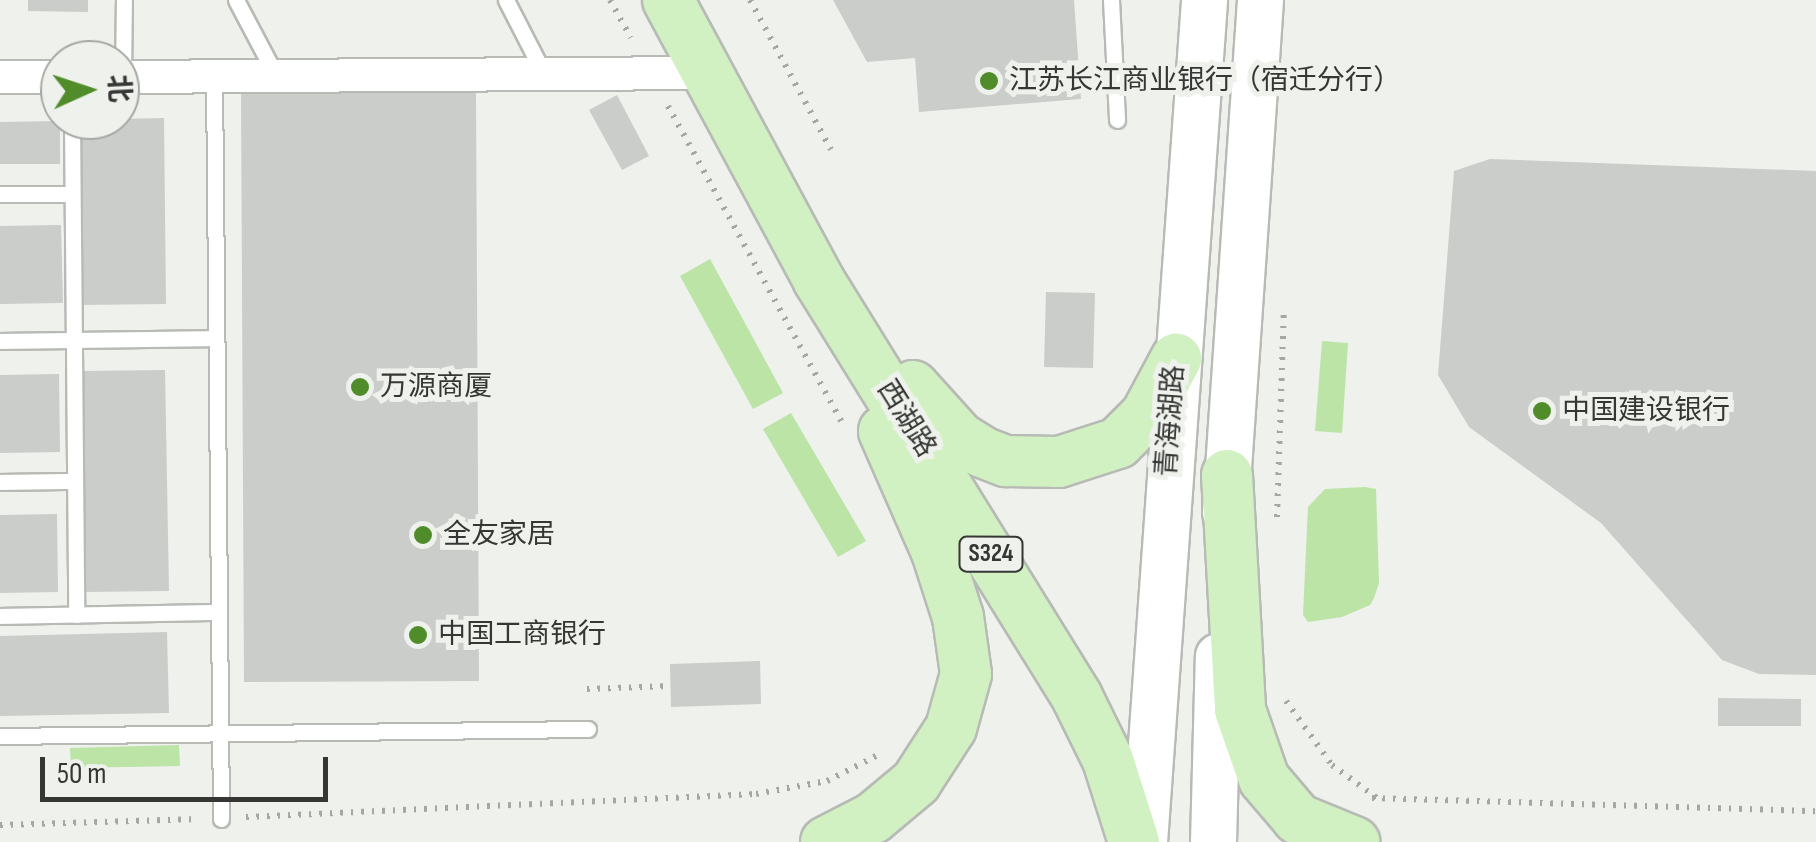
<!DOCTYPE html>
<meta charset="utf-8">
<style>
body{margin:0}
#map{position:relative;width:1816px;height:842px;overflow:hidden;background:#eef1ec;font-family:"Sofia Sans Condensed","Noto Sans SC",sans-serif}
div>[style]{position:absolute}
.green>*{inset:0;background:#bbe4a6}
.building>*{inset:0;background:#cacdc9}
.path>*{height:6px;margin-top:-3px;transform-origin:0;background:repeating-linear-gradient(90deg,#a5a7a3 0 2.5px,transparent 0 10.5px)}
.roads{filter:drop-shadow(2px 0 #b7bab5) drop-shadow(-2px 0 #b7bab5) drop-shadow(0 2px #b7bab5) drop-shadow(0 -2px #b7bab5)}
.lane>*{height:15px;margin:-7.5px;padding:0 7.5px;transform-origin:7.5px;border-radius:7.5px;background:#fff}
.street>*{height:32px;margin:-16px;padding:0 16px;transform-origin:16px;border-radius:16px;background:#fff}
.secondary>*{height:45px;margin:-22.5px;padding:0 22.5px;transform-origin:22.5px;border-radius:22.5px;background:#fff}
.primary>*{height:50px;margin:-25px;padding:0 25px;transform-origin:25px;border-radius:25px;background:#d1f1c2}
.dots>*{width:28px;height:28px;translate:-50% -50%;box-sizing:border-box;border:5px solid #eef1ec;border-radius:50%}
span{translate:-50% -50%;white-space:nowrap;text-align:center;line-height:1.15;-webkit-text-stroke:10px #eef1ec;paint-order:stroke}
.shield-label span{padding:2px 8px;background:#eef1ec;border:2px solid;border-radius:8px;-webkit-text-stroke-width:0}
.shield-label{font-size:25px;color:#363735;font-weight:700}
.poi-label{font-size:28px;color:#363735}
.left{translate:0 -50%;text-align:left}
.street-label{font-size:28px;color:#363735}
.north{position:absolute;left:40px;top:40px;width:100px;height:100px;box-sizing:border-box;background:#eef1ec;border:2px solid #a4a7a3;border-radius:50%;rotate:87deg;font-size:28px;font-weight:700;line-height:40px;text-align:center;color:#363735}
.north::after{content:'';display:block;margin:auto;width:35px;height:45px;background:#508c2a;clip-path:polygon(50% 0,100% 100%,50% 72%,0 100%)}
.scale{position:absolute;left:40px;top:757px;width:288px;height:45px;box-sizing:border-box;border:5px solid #363735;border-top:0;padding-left:12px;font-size:30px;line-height:35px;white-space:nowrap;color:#363735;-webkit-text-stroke:8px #eef1ec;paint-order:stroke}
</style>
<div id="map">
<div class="green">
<i style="clip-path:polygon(710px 259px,783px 393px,753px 409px,680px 276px)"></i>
<i style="clip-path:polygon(1322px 341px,1348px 343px,1342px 433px,1315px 431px)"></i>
<i style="clip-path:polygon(791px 413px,866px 541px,838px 557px,763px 429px)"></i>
<i style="clip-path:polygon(1365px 487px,1376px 489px,1379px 583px,1374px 598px,1370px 605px,1342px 617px,1308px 622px,1303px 615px,1308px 507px,1325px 489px)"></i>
<i style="clip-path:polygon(179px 745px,180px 766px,71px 768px,70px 748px)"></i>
</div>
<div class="building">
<i style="clip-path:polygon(28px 0,88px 0,88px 12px,28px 11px)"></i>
<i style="clip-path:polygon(833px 0,1074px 0,1081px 99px,919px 112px,915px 58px,867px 62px)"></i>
<i style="clip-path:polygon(241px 93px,476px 93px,479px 681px,244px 682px)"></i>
<i style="clip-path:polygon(617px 95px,649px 156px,622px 170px,589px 110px)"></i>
<i style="clip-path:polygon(164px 118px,166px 304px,79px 305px,77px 120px)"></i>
<i style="clip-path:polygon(60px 121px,60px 164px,0 164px,0 122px)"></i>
<i style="clip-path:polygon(1490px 159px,1816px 171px,1816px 675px,1759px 674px,1722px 660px,1601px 523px,1469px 427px,1438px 375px,1454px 171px)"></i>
<i style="clip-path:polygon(61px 225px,63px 303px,0 304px,0 226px)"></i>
<i style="clip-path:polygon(1046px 292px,1095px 293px,1093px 368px,1044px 367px)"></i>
<i style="clip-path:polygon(165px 370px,169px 591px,84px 592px,81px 371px)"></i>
<i style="clip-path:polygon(59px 374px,60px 452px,0 453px,0 375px)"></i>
<i style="clip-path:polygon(57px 514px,58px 592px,0 593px,0 515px)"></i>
<i style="clip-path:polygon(167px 632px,169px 713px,0 716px,0 636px)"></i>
<i style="clip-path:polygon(760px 661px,761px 704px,671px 707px,670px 664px)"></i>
<i style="clip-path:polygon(1718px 698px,1801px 699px,1801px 726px,1718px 726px)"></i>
</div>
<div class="path">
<i style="left:610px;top:0;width:43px;rotate:61.1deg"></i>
<i style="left:750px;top:0;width:170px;rotate:61.6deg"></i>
<i style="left:668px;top:106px;width:363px;rotate:61.2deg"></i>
<i style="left:1277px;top:517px;width:207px;rotate:-88.1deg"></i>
<i style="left:587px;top:689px;width:83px;rotate:-2.1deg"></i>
<i style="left:1286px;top:701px;width:79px;rotate:54.3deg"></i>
<i style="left:1332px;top:765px;width:56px;rotate:36.3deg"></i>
<i style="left:1372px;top:798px;width:444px;rotate:1.7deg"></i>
<i style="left:246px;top:817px;width:511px;rotate:-2.58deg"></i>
<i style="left:756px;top:794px;width:72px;rotate:-10.4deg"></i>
<i style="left:827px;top:781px;width:55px;rotate:-27deg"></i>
<i style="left:0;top:825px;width:199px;rotate:-1.7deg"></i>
</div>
<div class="roads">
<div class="lane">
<i style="left:236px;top:0;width:86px;rotate:62.2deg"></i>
<i style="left:506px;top:0;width:83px;rotate:62.8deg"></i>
<i style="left:1111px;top:0;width:120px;rotate:87.1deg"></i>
<i style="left:214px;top:76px;width:743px;rotate:89.46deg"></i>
<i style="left:123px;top:77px;width:77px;rotate:-89.3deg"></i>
<i style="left:72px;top:120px;width:495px;rotate:89.5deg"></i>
<i style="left:0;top:194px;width:72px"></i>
<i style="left:0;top:341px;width:216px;rotate:-0.8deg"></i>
<i style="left:0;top:482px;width:75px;rotate:-0.8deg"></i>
<i style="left:0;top:616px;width:218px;rotate:-1.1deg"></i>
<i style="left:0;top:736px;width:588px;rotate:-0.68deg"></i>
</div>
<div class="street">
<i style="left:0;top:77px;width:60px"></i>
<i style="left:120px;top:77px;width:587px;rotate:-0.39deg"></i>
</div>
<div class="secondary">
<i style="left:1225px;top:512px;width:513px;rotate:-86.09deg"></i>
<i style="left:1144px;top:842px;width:844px;rotate:-85.92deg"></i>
<i style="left:1213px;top:842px;width:186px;rotate:-88.5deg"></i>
</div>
<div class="primary">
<i style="left:668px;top:0;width:317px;rotate:61.7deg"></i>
<i style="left:818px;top:279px;width:492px;rotate:58.2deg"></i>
<i style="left:1077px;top:697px;width:70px;rotate:63.8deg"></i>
<i style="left:1108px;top:760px;width:86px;rotate:72.4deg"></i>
<i style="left:913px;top:386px;width:70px;rotate:47.9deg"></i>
<i style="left:960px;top:438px;width:26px;rotate:32deg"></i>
<i style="left:982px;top:452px;width:26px;rotate:21deg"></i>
<i style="left:1006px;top:461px;width:53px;rotate:1.1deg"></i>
<i style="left:1059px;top:462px;width:62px;rotate:-17.9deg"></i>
<i style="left:1118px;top:443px;width:40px;rotate:-45deg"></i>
<i style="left:1146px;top:415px;width:64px;rotate:-61.8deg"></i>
<i style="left:1227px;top:475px;width:235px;rotate:86.8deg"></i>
<i style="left:1240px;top:710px;width:73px;rotate:70.8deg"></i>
<i style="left:1264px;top:779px;width:52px;rotate:49.6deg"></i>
<i style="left:1298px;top:819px;width:61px;rotate:22.3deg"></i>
<i style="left:826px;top:842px;width:53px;rotate:-27.1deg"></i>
<i style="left:873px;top:818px;width:56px;rotate:-39.9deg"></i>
<i style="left:916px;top:782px;width:64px;rotate:-57.1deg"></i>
<i style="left:951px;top:728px;width:56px;rotate:-74.5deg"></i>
<i style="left:966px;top:674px;width:58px;rotate:-98deg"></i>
<i style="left:958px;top:617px;width:68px;rotate:-107.9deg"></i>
<i style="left:937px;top:552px;width:132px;rotate:-113.7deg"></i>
</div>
</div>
<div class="dots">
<i style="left:989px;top:81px;background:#508c2a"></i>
<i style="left:360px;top:387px;background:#508c2a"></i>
<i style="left:1542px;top:411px;background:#508c2a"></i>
<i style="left:423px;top:535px;background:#508c2a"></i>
<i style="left:418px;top:635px;background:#508c2a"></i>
</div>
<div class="shield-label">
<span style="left:991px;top:554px">S324</span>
</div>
<div class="poi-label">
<span class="left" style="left:1009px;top:81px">江苏长江商业银行（宿迁分行）</span>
<span class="left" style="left:380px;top:387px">万源商厦</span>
<span class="left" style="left:1562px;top:411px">中国建设银行</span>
<span class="left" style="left:443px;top:535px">全友家居</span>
<span class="left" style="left:438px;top:635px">中国工商银行</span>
</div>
<div class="street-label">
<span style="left:906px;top:419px;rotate:58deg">西湖路</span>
<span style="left:1171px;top:421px;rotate:-86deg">青海湖路</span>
</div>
<div class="north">北</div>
<div class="scale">50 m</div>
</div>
